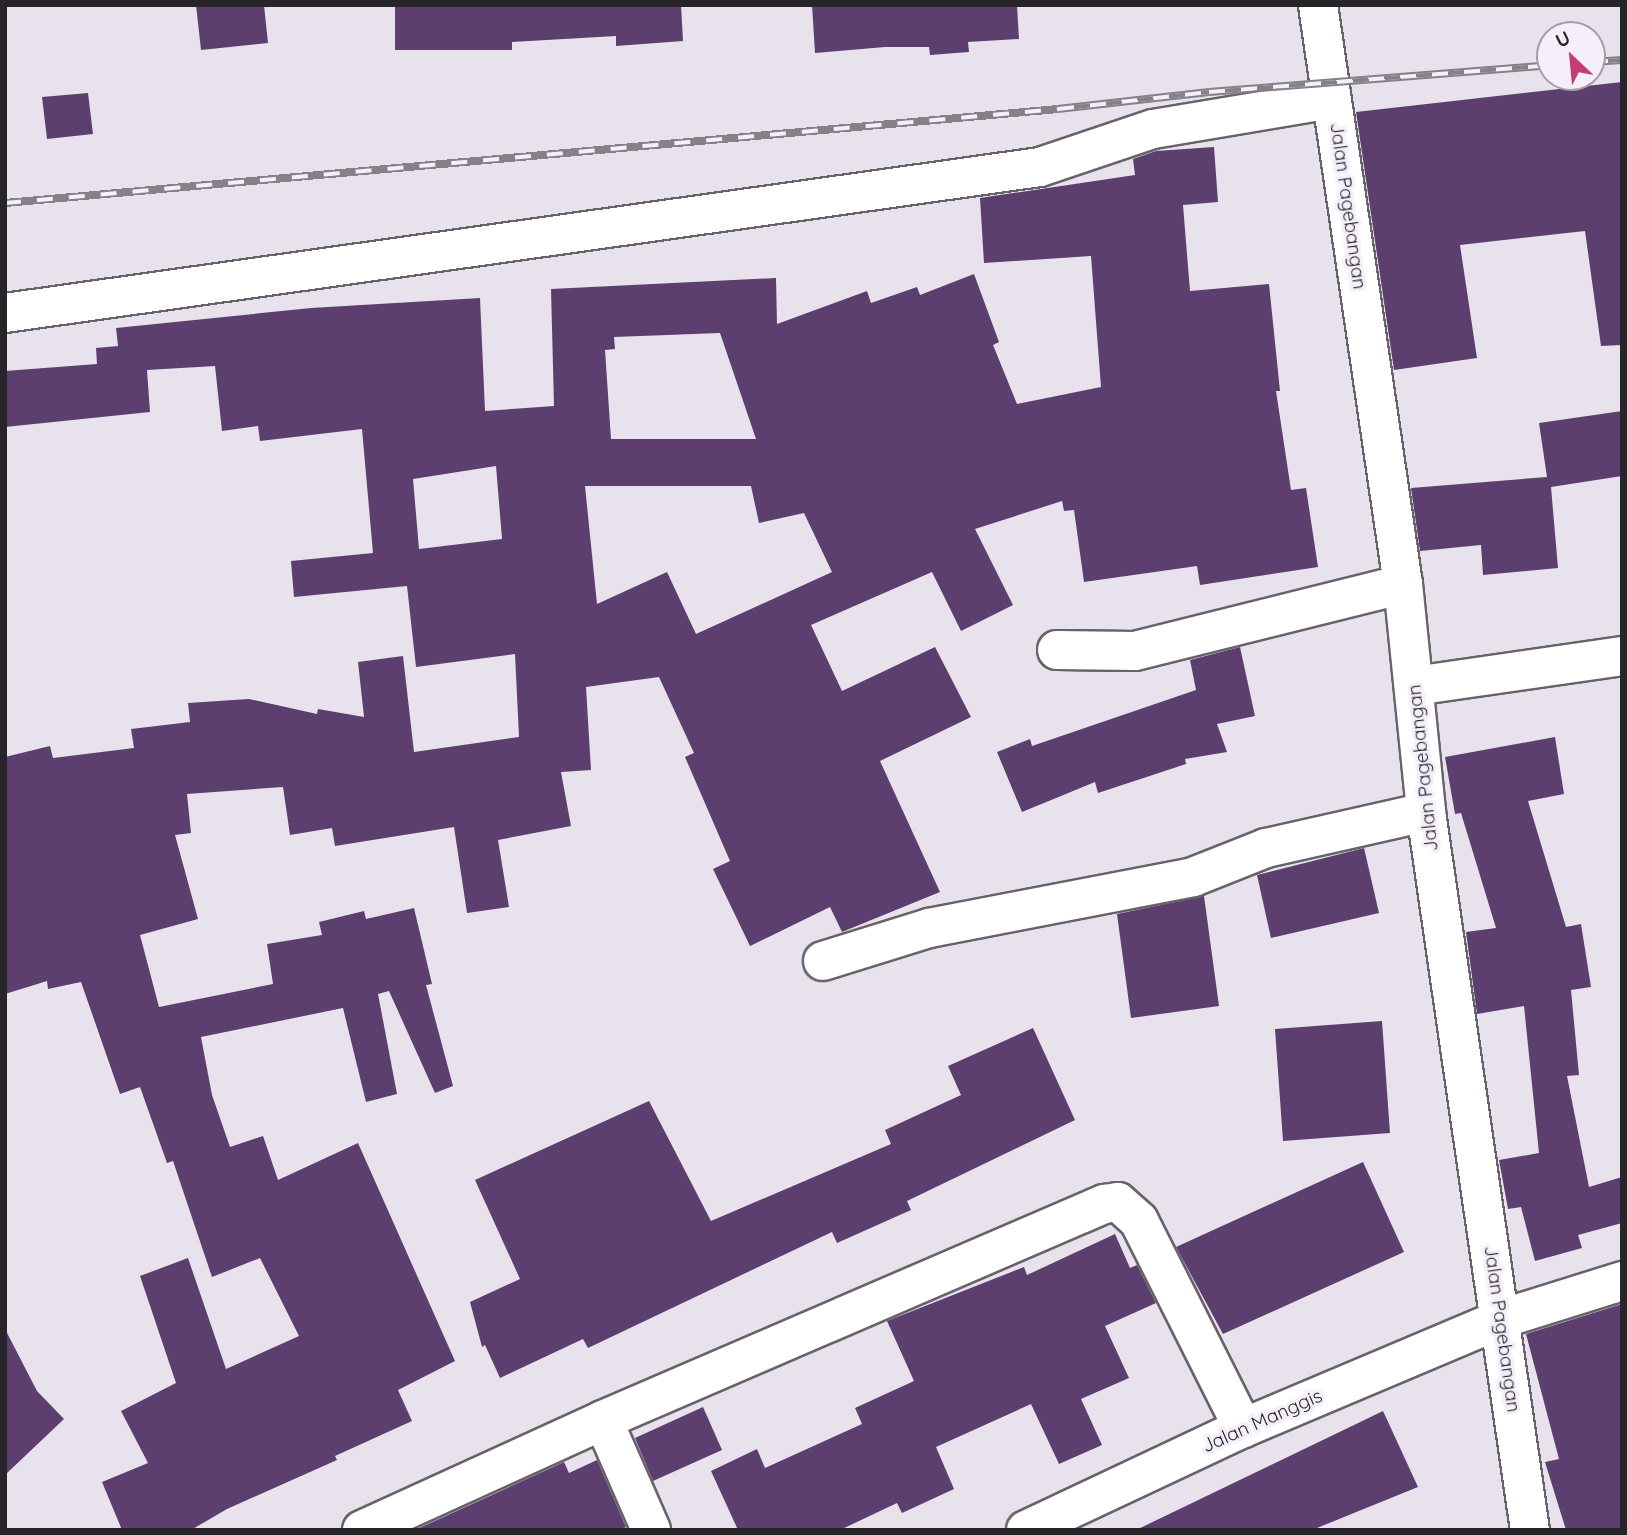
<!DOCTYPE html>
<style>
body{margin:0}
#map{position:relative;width:1627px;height:1535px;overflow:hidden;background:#e8e2ec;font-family:Quicksand,sans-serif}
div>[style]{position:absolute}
.building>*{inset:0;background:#5d3f6f}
.roads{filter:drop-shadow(2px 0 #68626b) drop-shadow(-2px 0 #68626b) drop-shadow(0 2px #68626b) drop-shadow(0 -2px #68626b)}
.minor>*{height:38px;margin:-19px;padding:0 19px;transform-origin:19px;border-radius:19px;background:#fff}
.rail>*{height:8px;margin-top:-4px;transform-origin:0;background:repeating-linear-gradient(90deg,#f5effa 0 16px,#858188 0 32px);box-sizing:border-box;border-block:2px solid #858188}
span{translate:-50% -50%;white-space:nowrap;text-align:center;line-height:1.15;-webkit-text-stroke:7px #f5effa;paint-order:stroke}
.street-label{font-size:19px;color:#272529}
.frame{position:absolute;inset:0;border:7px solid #272529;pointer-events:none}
.north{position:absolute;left:1536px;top:21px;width:70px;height:70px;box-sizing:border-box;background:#f5effa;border:2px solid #a39ea6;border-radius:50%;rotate:334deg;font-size:19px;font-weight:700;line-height:28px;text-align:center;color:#272529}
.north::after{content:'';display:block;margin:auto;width:24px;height:32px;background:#c63c75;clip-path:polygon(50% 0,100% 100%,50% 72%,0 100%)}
</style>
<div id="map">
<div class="building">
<i style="clip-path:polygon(196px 5px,264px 5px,268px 43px,201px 50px)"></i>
<i style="clip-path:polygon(395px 5px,681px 5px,683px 41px,616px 46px,616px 36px,512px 42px,512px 50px,395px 50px)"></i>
<i style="clip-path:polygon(812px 5px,1017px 5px,1019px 39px,968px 42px,969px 52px,930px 55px,929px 47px,885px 47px,815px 53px)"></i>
<i style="clip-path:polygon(1622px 82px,1622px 345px,1601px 346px,1585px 231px,1460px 245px,1477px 358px,1394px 370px,1356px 112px)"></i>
<i style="clip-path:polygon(88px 93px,93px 134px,47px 139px,42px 97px)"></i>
<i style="clip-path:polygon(evenodd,1214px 147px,1218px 202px,1183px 205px,1190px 291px,1269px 284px,1280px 391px,1276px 391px,1291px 490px,1306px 488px,1318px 567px,1200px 585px,1197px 566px,1084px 582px,1074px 510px,1064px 511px,1062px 501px,975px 529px,1013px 605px,961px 631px,932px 572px,811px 625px,842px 691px,935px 647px,971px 717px,880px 761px,940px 892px,842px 932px,830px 907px,750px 946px,713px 869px,730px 861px,685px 757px,694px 753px,659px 677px,586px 687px,591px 770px,561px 772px,571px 826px,498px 840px,509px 907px,467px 913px,454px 827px,335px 846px,332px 828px,290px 835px,283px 787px,187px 794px,191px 833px,175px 835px,198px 919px,140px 935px,159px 1007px,273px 984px,267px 944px,322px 935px,319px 922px,364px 911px,366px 919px,414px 908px,432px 984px,426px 985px,453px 1086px,435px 1093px,389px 991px,378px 994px,397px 1094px,366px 1102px,343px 1008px,201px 1037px,212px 1095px,230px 1147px,263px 1136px,278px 1180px,358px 1143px,455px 1361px,398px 1390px,412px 1421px,335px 1456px,337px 1460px,227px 1509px,191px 1530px,122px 1530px,102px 1482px,148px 1463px,121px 1411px,176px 1383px,140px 1276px,188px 1258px,226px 1369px,299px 1336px,260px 1258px,212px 1277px,173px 1161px,167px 1163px,140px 1087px,120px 1094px,81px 982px,48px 989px,47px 981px,5px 994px,5px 757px,50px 746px,53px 758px,134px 748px,131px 729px,190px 722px,188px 703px,249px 699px,317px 714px,318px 709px,364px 717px,358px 662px,403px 656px,414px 752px,519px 737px,515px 654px,416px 667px,407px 586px,294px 597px,291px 561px,373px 553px,362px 429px,260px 441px,258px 426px,222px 431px,215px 366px,147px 370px,150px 412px,5px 427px,5px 371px,97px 364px,96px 348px,118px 346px,116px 328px,311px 308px,480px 298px,485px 411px,554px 406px,551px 289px,776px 278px,777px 324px,867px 291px,871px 303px,917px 287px,920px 295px,974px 274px,999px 342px,993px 345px,1017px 404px,1101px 387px,1091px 256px,984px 263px,980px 198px,1135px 175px,1133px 159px,1156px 151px,1214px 147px,720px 333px,756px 439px,611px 439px,605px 350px,615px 349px,614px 337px,720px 333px,1214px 147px,496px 466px,502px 539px,419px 549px,413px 479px,496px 466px,1214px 147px,585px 486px,751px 486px,759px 523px,804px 513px,832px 572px,696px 634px,667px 572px,597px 604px,585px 486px)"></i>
<i style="clip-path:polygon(1622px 411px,1622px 476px,1551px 487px,1558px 568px,1483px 575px,1481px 545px,1420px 551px,1411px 488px,1547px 477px,1539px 423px)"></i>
<i style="clip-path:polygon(1240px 647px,1255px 716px,1217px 724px,1227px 752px,1185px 759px,1186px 764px,1098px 793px,1095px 782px,1022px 812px,997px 752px,1030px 739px,1032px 746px,1196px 690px,1190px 660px)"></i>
<i style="clip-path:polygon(1555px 737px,1564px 794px,1528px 801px,1566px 927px,1581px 924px,1591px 987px,1571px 990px,1579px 1075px,1567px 1076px,1589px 1187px,1622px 1177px,1622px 1223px,1578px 1235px,1582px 1248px,1535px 1261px,1521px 1207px,1508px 1209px,1499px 1160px,1539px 1153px,1524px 1006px,1477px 1014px,1466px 932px,1496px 928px,1461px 813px,1455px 814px,1445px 757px)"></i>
<i style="clip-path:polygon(1364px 848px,1379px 913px,1271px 938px,1257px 875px)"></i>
<i style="clip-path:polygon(1204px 896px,1219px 1006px,1131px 1018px,1117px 914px)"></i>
<i style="clip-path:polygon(1382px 1021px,1390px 1133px,1283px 1141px,1275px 1029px)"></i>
<i style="clip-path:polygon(1033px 1028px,1075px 1120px,907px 1201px,911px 1210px,837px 1243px,832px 1232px,588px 1348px,583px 1339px,500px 1378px,485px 1345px,482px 1347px,470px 1302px,520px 1279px,475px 1180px,649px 1101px,711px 1221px,891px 1144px,885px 1130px,961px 1095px,948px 1066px)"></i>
<i style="clip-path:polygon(1363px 1162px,1404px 1252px,1223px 1334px,1176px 1247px)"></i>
<i style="clip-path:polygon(1115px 1234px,1130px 1268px,1137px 1265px,1156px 1303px,1105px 1326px,1129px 1378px,1081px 1399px,1102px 1445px,1059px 1464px,1031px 1404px,936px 1447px,954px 1489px,902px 1513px,897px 1503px,840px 1530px,738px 1530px,711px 1471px,757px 1449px,765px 1468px,862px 1424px,855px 1408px,914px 1381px,887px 1321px,1024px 1267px,1027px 1275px)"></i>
<i style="clip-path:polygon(1622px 1304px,1622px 1530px,1566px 1530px,1545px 1462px,1559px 1459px,1526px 1334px)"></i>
<i style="clip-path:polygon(5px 1329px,37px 1391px,64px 1419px,5px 1475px)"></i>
<i style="clip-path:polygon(703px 1407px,722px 1450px,653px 1481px,635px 1438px)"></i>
<i style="clip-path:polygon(1383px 1411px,1418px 1487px,1312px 1530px,1136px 1530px)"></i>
<i style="clip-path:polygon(597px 1460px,626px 1527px,621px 1530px,415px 1530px,564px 1462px,569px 1473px)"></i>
</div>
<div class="roads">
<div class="minor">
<i style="left:1318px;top:5px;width:585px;rotate:81.65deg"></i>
<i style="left:1403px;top:584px;width:229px;rotate:84.2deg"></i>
<i style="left:1426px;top:812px;width:725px;rotate:81.76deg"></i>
<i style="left:5px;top:313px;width:1045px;rotate:-8.03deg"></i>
<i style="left:1040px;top:167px;width:119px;rotate:-18.6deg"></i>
<i style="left:1153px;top:129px;width:181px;rotate:-9.5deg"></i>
<i style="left:1057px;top:650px;width:78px;rotate:0.7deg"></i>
<i style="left:1135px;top:651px;width:276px;rotate:-14deg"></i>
<i style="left:1414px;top:686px;width:210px;rotate:-8.2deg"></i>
<i style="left:823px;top:961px;width:111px;rotate:-17.3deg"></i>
<i style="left:929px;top:928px;width:269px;rotate:-10.9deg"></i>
<i style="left:1193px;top:877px;width:79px;rotate:-21.7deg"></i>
<i style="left:1266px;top:848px;width:164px;rotate:-12.7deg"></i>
<i style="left:603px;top:1420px;width:120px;rotate:66.4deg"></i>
<i style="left:362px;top:1530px;width:265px;rotate:-24.5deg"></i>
<i style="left:603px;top:1420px;width:546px;rotate:-23.32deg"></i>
<i style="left:1104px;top:1204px;width:14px;rotate:-8deg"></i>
<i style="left:1118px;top:1202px;width:28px;rotate:42deg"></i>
<i style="left:1139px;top:1221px;width:232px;rotate:63.3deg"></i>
<i style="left:1026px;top:1530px;width:240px;rotate:-25.2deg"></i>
<i style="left:1243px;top:1428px;width:280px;rotate:-22.9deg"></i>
<i style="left:1501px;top:1319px;width:127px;rotate:-17.4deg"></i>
</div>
</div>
<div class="rail">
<i style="left:1592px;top:62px;width:30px;rotate:-4deg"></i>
<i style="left:5px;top:203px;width:1057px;rotate:-5.1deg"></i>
<i style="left:1058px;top:109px;width:152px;rotate:-6.4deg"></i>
<i style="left:1209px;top:92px;width:342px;rotate:-4.5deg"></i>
</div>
<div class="street-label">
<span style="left:1348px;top:206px;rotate:82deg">Jalan Pagebangan</span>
<span style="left:1423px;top:768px;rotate:-96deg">Jalan Pagebangan</span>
<span style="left:1502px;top:1329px;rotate:82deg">Jalan Pagebangan</span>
<span style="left:1262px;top:1421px;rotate:-24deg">Jalan Manggis</span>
</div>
<div class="frame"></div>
<div class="north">U</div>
</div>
